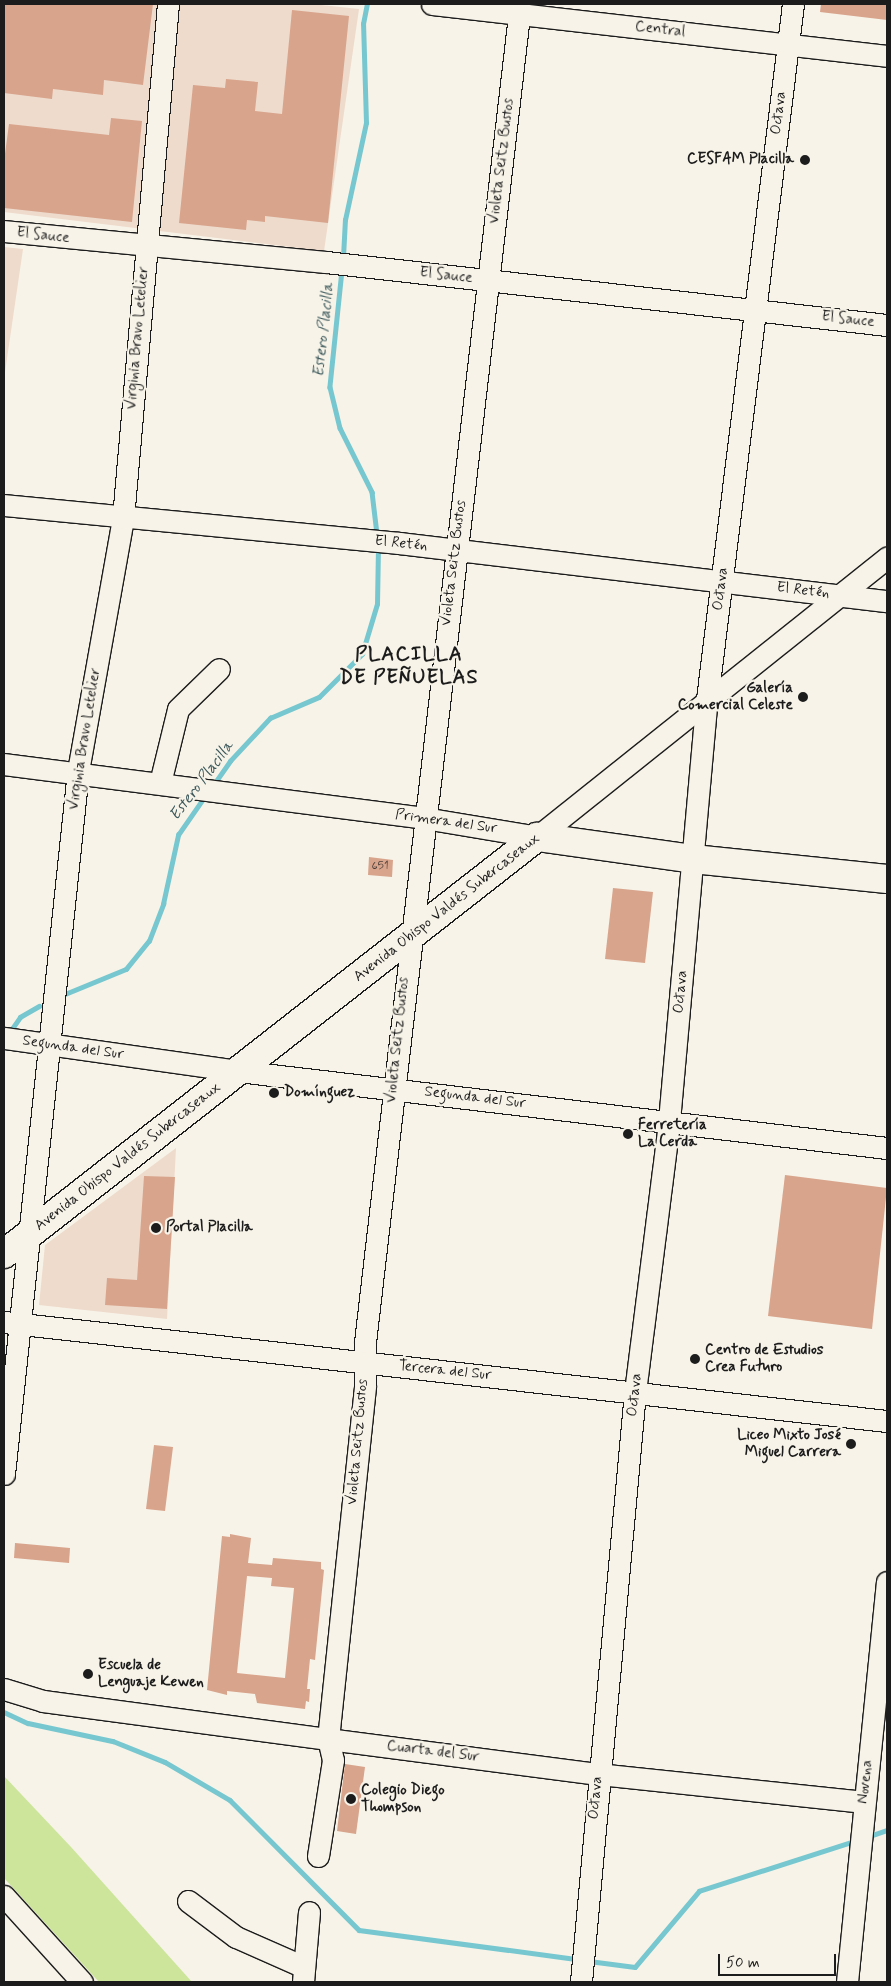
<!DOCTYPE html>
<meta charset="utf-8">
<style>
body{margin:0}
#map{position:relative;width:891px;height:1986px;overflow:hidden;background:#f7f3e8;font-family:Mynerve,sans-serif}
div>[style]{position:absolute}
.built>*{inset:0;background:#eedbcc}
.green>*{inset:0;background:#cce59b}
.stream>*{height:4.5px;margin:-2.25px;padding:0 2.25px;transform-origin:2.25px;border-radius:2.25px;background:#76c7cf}
.building>*{inset:0;background:#d8a48c}
.roads{filter:drop-shadow(1px 0 #1c1c1c) drop-shadow(-1px 0 #1c1c1c) drop-shadow(0 1px #1c1c1c) drop-shadow(0 -1px #1c1c1c)}
.minor>*{height:21px;margin:-10.5px;padding:0 10.5px;transform-origin:10.5px;border-radius:10.5px;background:#f7f3e8}
.major>*{height:28px;margin:-14px;padding:0 14px;transform-origin:14px;border-radius:14px;background:#f7f3e8}
.dots>*{width:14px;height:14px;translate:-50% -50%;box-sizing:border-box;border:2px solid #f7f3e8;border-radius:50%}
span{translate:-50% -50%;white-space:nowrap;text-align:center;line-height:1.15;-webkit-text-stroke:4.5px #f7f3e8;paint-order:stroke}
.number-label{font-size:12px;color:#4b3e38}
.number-label span{-webkit-text-stroke-width:0}
.street-label{font-size:15px;color:#1c1c1c}
.poi-label{font-size:15px;color:#1c1c1c;font-weight:700}
.right{translate:-100% -50%;text-align:right}
.left{translate:0 -50%;text-align:left}
.water-label{font-size:16px;color:#3c585b;font-style:italic}
.district-label{font-size:20px;color:#1c1c1c;font-weight:700;letter-spacing:1px}
.frame{position:absolute;inset:0;border:5px solid #1c1c1c;pointer-events:none}
.scale{position:absolute;left:718px;top:1954px;width:118px;height:22px;box-sizing:border-box;border:2px solid #1c1c1c;border-top:0;padding-left:6px;font-size:15px;line-height:18px;white-space:nowrap;color:#1c1c1c;-webkit-text-stroke:4px #f7f3e8;paint-order:stroke}
</style>
<div id="map">
<div class="built">
<i style="clip-path:polygon(4px 4px,312px 4px,359px 9px,324px 251px,4px 212px)"></i>
<i style="clip-path:polygon(4px 247px,23px 249px,4px 379px)"></i>
<i style="clip-path:polygon(176px 1148px,167px 1319px,39px 1305px,45px 1245px)"></i>
</div>
<div class="green">
<i style="clip-path:polygon(4px 1776px,71px 1847px,192px 1982px,99px 1982px,4px 1878px)"></i>
</div>
<div class="stream">
<i style="left:343px;top:257px;width:37px;rotate:-87deg"></i>
<i style="left:345px;top:220px;width:99px;rotate:-77.8deg"></i>
<i style="left:366px;top:123px;width:99px;rotate:-91.7deg"></i>
<i style="left:363px;top:24px;width:20px;rotate:-79deg"></i>
<i style="left:342px;top:270px;width:118px;rotate:95.9deg"></i>
<i style="left:330px;top:387px;width:42px;rotate:76.3deg"></i>
<i style="left:340px;top:428px;width:72px;rotate:63.4deg"></i>
<i style="left:372px;top:492px;width:42px;rotate:83.2deg"></i>
<i style="left:214px;top:784px;width:28px;rotate:-55deg"></i>
<i style="left:230px;top:761px;width:59px;rotate:-47.1deg"></i>
<i style="left:270px;top:718px;width:53px;rotate:-23.2deg"></i>
<i style="left:319px;top:697px;width:61px;rotate:-45deg"></i>
<i style="left:362px;top:654px;width:52px;rotate:-73.3deg"></i>
<i style="left:377px;top:604px;width:57px;rotate:-89deg"></i>
<i style="left:65px;top:994px;width:66px;rotate:-22.3deg"></i>
<i style="left:126px;top:969px;width:36px;rotate:-51deg"></i>
<i style="left:149px;top:941px;width:40px;rotate:-69deg"></i>
<i style="left:163px;top:904px;width:71px;rotate:-77.7deg"></i>
<i style="left:178px;top:835px;width:47px;rotate:-55.3deg"></i>
<i style="left:9px;top:1033px;width:19px;rotate:-55deg"></i>
<i style="left:20px;top:1017px;width:22px;rotate:-30deg"></i>
<i style="left:4px;top:1712px;width:26px;rotate:25deg"></i>
<i style="left:28px;top:1723px;width:87px;rotate:12deg"></i>
<i style="left:113px;top:1741px;width:56px;rotate:22deg"></i>
<i style="left:165px;top:1762px;width:75px;rotate:30.3deg"></i>
<i style="left:230px;top:1800px;width:183px;rotate:45.2deg"></i>
<i style="left:359px;top:1930px;width:220px;rotate:7.6deg"></i>
<i style="left:867px;top:1837px;width:21px;rotate:-19deg"></i>
<i style="left:589px;top:1961px;width:46px;rotate:7.4deg"></i>
<i style="left:635px;top:1967px;width:99px;rotate:-49.9deg"></i>
<i style="left:699px;top:1891px;width:164px;rotate:-17.8deg"></i>
</div>
<div class="building">
<i style="clip-path:polygon(4px 4px,153px 4px,143px 85px,104px 80px,103px 95px,53px 89px,52px 99px,4px 93px)"></i>
<i style="clip-path:polygon(821px 4px,887px 4px,887px 20px,820px 12px)"></i>
<i style="clip-path:polygon(292px 10px,349px 16px,328px 223px,265px 216px,265px 222px,247px 220px,246px 230px,179px 223px,193px 85px,225px 88px,226px 79px,258px 82px,255px 111px,282px 114px)"></i>
<i style="clip-path:polygon(111px 118px,142px 121px,132px 222px,4px 208px,4px 161px,9px 124px,109px 135px)"></i>
<i style="clip-path:polygon(369px 857px,393px 860px,392px 877px,368px 875px)"></i>
<i style="clip-path:polygon(613px 888px,653px 892px,645px 963px,605px 959px)"></i>
<i style="clip-path:polygon(785px 1175px,887px 1188px,872px 1329px,768px 1316px)"></i>
<i style="clip-path:polygon(144px 1176px,175px 1177px,167px 1309px,105px 1305px,107px 1278px,137px 1280px)"></i>
<i style="clip-path:polygon(154px 1445px,173px 1447px,165px 1511px,146px 1509px)"></i>
<i style="clip-path:polygon(evenodd,230px 1534px,251px 1538px,248px 1563px,272px 1565px,273px 1558px,321px 1562px,321px 1569px,324px 1570px,315px 1660px,310px 1659px,307px 1689px,310px 1689px,309px 1702px,306px 1701px,305px 1709px,257px 1703px,255px 1694px,227px 1691px,227px 1695px,207px 1690px,222px 1536px,230px 1537px,230px 1534px,247px 1576px,272px 1578px,271px 1586px,294px 1588px,285px 1678px,237px 1673px,247px 1576px)"></i>
<i style="clip-path:polygon(15px 1543px,70px 1548px,69px 1563px,14px 1558px)"></i>
<i style="clip-path:polygon(345px 1764px,365px 1767px,356px 1834px,337px 1831px)"></i>
</div>
<div class="roads">
<div class="minor">
<i style="left:432px;top:4px;width:458px;rotate:6.5deg"></i>
<i style="left:4px;top:231px;width:323px;rotate:5.5deg"></i>
<i style="left:326px;top:262px;width:565px;rotate:6.41deg"></i>
<i style="left:4px;top:505px;width:397px;rotate:5.5deg"></i>
<i style="left:399px;top:543px;width:491px;rotate:6.8deg"></i>
<i style="left:4px;top:764px;width:423px;rotate:7.3deg"></i>
<i style="left:424px;top:818px;width:115px;rotate:9.5deg"></i>
<i style="left:537px;top:837px;width:448px;rotate:-38.6deg"></i>
<i style="left:160px;top:783px;width:76px;rotate:-76.3deg"></i>
<i style="left:178px;top:709px;width:57px;rotate:-44.3deg"></i>
<i style="left:4px;top:1038px;width:236px;rotate:8deg"></i>
<i style="left:238px;top:1071px;width:654px;rotate:6.77deg"></i>
<i style="left:4px;top:1322px;width:889px;rotate:6.4deg"></i>
<i style="left:4px;top:1474px;width:707px;rotate:-83.99deg"></i>
<i style="left:78px;top:771px;width:257px;rotate:-79.9deg"></i>
<i style="left:123px;top:518px;width:516px;rotate:-85deg"></i>
<i style="left:4px;top:1689px;width:41px;rotate:17.1deg"></i>
<i style="left:43px;top:1701px;width:288px;rotate:7.6deg"></i>
<i style="left:328px;top:1739px;width:272px;rotate:7.4deg"></i>
<i style="left:598px;top:1774px;width:267px;rotate:6deg"></i>
<i style="left:318px;top:1856px;width:97px;rotate:-81.1deg"></i>
<i style="left:333px;top:1760px;width:22px;rotate:-103deg"></i>
<i style="left:328px;top:1739px;width:356px;rotate:-84deg"></i>
<i style="left:365px;top:1385px;width:43px;rotate:-90deg"></i>
<i style="left:365px;top:1342px;width:1336px;rotate:-83.38deg"></i>
<i style="left:4px;top:1896px;width:116px;rotate:47.8deg"></i>
<i style="left:188px;top:1901px;width:60px;rotate:36.9deg"></i>
<i style="left:236px;top:1937px;width:74px;rotate:23.8deg"></i>
<i style="left:303px;top:1982px;width:70px;rotate:-85.1deg"></i>
<i style="left:581px;top:1982px;width:592px;rotate:-84.77deg"></i>
<i style="left:635px;top:1392px;width:273px;rotate:-82.8deg"></i>
<i style="left:669px;top:1121px;width:424px;rotate:-84.9deg"></i>
<i style="left:707px;top:699px;width:700px;rotate:-82.95deg"></i>
<i style="left:847px;top:1982px;width:402px;rotate:-84.3deg"></i>
</div>
<div class="major">
<i style="left:4px;top:1254px;width:677px;rotate:-38.04deg"></i>
<i style="left:537px;top:837px;width:158px;rotate:8deg"></i>
<i style="left:693px;top:859px;width:195px;rotate:5.9deg"></i>
</div>
</div>
<div class="dots">
<i style="left:805px;top:160px;background:#1c1c1c"></i>
<i style="left:803px;top:697px;background:#1c1c1c"></i>
<i style="left:274px;top:1093px;background:#1c1c1c"></i>
<i style="left:628px;top:1134px;background:#1c1c1c"></i>
<i style="left:156px;top:1228px;background:#1c1c1c"></i>
<i style="left:695px;top:1359px;background:#1c1c1c"></i>
<i style="left:851px;top:1444px;background:#1c1c1c"></i>
<i style="left:88px;top:1674px;background:#1c1c1c"></i>
<i style="left:351px;top:1799px;background:#1c1c1c"></i>
</div>
<div class="number-label">
<span style="left:380px;top:867px">651</span>
</div>
<div class="street-label">
<span style="left:660px;top:30px;rotate:7deg">Central</span>
<span style="left:779px;top:113px;rotate:-83deg">Octava</span>
<span style="left:502px;top:161px;rotate:-83deg">Violeta Seitz Bustos</span>
<span style="left:43px;top:236px;rotate:6deg">El Sauce</span>
<span style="left:446px;top:276px;rotate:6deg">El Sauce</span>
<span style="left:848px;top:320px;rotate:6deg">El Sauce</span>
<span style="left:138px;top:338px;rotate:-85deg">Virginia Bravo Letelier</span>
<span style="left:401px;top:544px;rotate:6deg">El Retén</span>
<span style="left:454px;top:563px;rotate:-83deg">Violeta Seitz Bustos</span>
<span style="left:721px;top:589px;rotate:-83deg">Octava</span>
<span style="left:803px;top:591px;rotate:7deg">El Retén</span>
<span style="left:85px;top:739px;rotate:-81deg">Virginia Bravo Letelier</span>
<span style="left:446px;top:822px;rotate:8deg">Primera del Sur</span>
<span style="left:447px;top:908px;rotate:-38deg">Avenida Obispo Valdés Subercaseaux</span>
<span style="left:681px;top:992px;rotate:-85deg">Octava</span>
<span style="left:398px;top:1040px;rotate:-84deg">Violeta Seitz Bustos</span>
<span style="left:73px;top:1048px;rotate:8deg">Segunda del Sur</span>
<span style="left:475px;top:1098px;rotate:7deg">Segunda del Sur</span>
<span style="left:128px;top:1157px;rotate:-38deg">Avenida Obispo Valdés Subercaseaux</span>
<span style="left:445px;top:1371px;rotate:6deg">Tercera del Sur</span>
<span style="left:635px;top:1395px;rotate:-84deg">Octava</span>
<span style="left:358px;top:1442px;rotate:-85deg">Violeta Seitz Bustos</span>
<span style="left:433px;top:1752px;rotate:7deg">Cuarta del Sur</span>
<span style="left:866px;top:1782px;rotate:-84deg">Novena</span>
<span style="left:596px;top:1798px;rotate:-85deg">Octava</span>
</div>
<div class="poi-label">
<span class="right" style="left:794px;top:160px">CESFAM Placilla</span>
<span class="right" style="left:793px;top:697px">Galería<br>Comercial Celeste</span>
<span class="left" style="left:284px;top:1093px">Domínguez</span>
<span class="left" style="left:638px;top:1134px">Ferretería<br>La Cerda</span>
<span class="left" style="left:166px;top:1228px">Portal Placilla</span>
<span class="left" style="left:705px;top:1359px">Centro de Estudios<br>Crea Futuro</span>
<span class="right" style="left:841px;top:1444px">Liceo Mixto José<br>Miguel Carrera</span>
<span class="left" style="left:98px;top:1674px">Escuela de<br>Lenguaje Kewen</span>
<span class="left" style="left:361px;top:1799px">Colegio Diego<br>Thompson</span>
</div>
<div class="water-label">
<span style="left:324px;top:330px;rotate:-84deg">Estero Placilla</span>
<span style="left:202px;top:781px;rotate:-53deg">Estero Placilla</span>
</div>
<div class="district-label">
<span style="left:409px;top:666px">PLACILLA<br>DE PEÑUELAS</span>
</div>
<div class="frame"></div>
<div class="scale">50 m</div>
</div>
